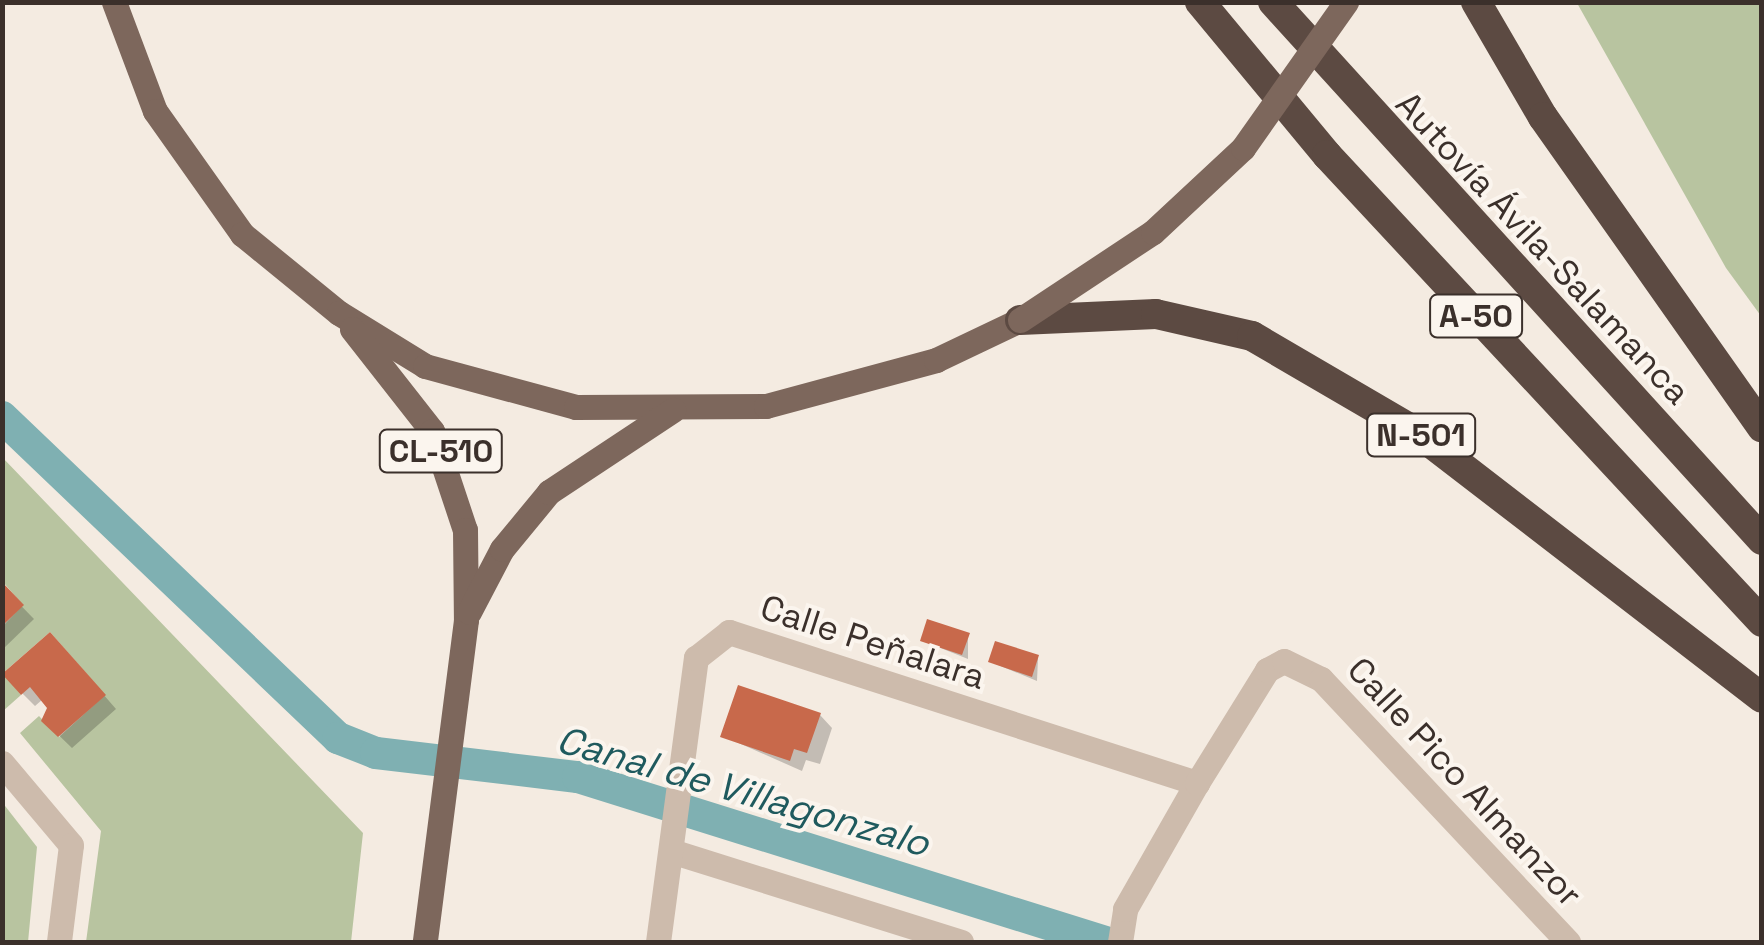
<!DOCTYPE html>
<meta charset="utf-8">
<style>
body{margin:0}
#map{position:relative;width:1764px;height:945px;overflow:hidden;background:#f4ebe1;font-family:"Space Grotesk",sans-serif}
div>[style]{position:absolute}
.green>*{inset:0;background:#b8c4a0}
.shadow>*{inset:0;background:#0003}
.canal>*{height:32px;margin:-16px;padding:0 16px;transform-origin:16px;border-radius:16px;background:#7fb0b2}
.building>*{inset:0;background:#c8694b}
.minor>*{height:25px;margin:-12.5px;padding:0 12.5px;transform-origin:12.5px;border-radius:12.5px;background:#cdbbac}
.primary>*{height:25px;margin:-12.5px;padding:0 12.5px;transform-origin:12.5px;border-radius:12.5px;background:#7d675c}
.motorway>*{height:30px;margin:-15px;padding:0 15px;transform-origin:15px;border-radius:15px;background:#5c4a42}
.primary-bridge>*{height:25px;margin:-12.5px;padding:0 12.5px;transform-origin:12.5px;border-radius:12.5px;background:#7d675c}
span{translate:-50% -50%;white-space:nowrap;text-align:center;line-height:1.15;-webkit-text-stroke:8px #fbf5ee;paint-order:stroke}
.shield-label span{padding:2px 8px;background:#fbf5ee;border:2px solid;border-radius:8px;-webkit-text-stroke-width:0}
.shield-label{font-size:32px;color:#3b302b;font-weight:700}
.street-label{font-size:35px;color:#3b302b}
.water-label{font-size:38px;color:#1f5a5e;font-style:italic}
.frame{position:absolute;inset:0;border:5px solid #3b302b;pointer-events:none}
</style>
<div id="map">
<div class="green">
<i style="clip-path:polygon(1577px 3px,1761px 3px,1761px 316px,1726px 268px)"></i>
<i style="clip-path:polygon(2px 457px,363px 833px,351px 942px,86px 942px,101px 831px,20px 733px,39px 716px,59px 737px,105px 695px,50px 632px,3px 673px,21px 695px,3px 711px,3px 626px,23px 605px,3px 582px)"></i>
<i style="clip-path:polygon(2px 802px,37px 847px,28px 942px,3px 942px)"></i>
</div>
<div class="shadow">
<i style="clip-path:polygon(2px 586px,34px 619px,2px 650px)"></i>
<i style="clip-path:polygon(968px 635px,968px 659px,923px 641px)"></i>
<i style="clip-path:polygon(62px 647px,116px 709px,72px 748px,44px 721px,50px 708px,43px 699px,35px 706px,22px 693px)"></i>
<i style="clip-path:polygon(1038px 658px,1037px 681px,991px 662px)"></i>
<i style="clip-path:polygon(820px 715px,832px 728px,820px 764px,806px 760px,802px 771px,723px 736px)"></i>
</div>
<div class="canal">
<i style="left:2px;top:417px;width:465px;rotate:43.7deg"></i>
<i style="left:338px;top:738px;width:41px;rotate:21.5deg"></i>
<i style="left:376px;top:753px;width:203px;rotate:6.8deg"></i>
<i style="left:578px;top:777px;width:552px;rotate:17.38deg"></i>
</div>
<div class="building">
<i style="clip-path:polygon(2px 582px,24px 605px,2px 626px)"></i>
<i style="clip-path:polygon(927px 619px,970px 633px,962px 655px,920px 641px)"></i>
<i style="clip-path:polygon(50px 632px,106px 695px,58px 737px,41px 721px,47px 708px,30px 687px,21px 695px,2px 674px)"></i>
<i style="clip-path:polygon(995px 641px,1039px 655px,1032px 677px,988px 662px)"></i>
<i style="clip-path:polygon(738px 685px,821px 713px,807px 753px,794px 749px,790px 761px,720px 737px)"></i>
</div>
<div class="minor">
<i style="left:2px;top:763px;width:107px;rotate:49.9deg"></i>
<i style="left:71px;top:845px;width:98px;rotate:97.1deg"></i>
<i style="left:671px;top:851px;width:304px;rotate:17.4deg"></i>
<i style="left:658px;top:942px;width:287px;rotate:-82.4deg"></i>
<i style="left:696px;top:658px;width:42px;rotate:-38.2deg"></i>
<i style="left:729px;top:632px;width:492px;rotate:17.9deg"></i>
<i style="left:1120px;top:942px;width:33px;rotate:-81deg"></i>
<i style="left:1125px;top:909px;width:145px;rotate:-60.3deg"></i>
<i style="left:1197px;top:783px;width:133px;rotate:-58.2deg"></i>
<i style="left:1267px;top:670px;width:19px;rotate:-28deg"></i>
<i style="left:1284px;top:661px;width:41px;rotate:25.9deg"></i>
<i style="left:1321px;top:679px;width:361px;rotate:46.8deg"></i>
</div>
<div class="primary">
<i style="left:114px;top:2px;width:116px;rotate:69.4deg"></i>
<i style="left:155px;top:111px;width:151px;rotate:54.7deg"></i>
<i style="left:242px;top:234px;width:125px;rotate:39.2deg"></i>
<i style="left:339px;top:313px;width:101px;rotate:31.6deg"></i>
<i style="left:425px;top:366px;width:156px;rotate:15.2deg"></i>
<i style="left:576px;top:407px;width:190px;rotate:-0.3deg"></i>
<i style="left:766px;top:406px;width:176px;rotate:-15.1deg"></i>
<i style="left:936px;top:360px;width:93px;rotate:-25.5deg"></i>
<i style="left:352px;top:329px;width:130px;rotate:51.9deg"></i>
<i style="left:432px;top:431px;width:104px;rotate:71.6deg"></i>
<i style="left:465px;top:530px;width:90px;rotate:89.4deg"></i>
<i style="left:466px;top:620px;width:325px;rotate:97.3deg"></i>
<i style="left:469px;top:612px;width:71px;rotate:-62.4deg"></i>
<i style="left:502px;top:549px;width:74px;rotate:-50.5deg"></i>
<i style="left:549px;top:492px;width:149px;rotate:-33.5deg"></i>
</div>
<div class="motorway">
<i style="left:1200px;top:2px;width:199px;rotate:50.3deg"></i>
<i style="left:1327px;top:155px;width:638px;rotate:47.03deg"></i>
<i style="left:1273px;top:2px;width:727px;rotate:47.73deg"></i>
<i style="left:1476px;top:2px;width:133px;rotate:59.8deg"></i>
<i style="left:1543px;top:117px;width:380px;rotate:54.8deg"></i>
<i style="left:1020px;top:320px;width:136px;rotate:-2.5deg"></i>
<i style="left:1156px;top:314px;width:98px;rotate:12.9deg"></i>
<i style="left:1252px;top:336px;width:192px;rotate:30.3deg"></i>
<i style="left:1418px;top:433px;width:434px;rotate:37.6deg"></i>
</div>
<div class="primary-bridge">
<i style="left:1020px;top:320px;width:159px;rotate:-33.5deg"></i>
<i style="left:1153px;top:232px;width:123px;rotate:-43deg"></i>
<i style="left:1243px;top:148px;width:179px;rotate:-54.8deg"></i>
</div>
<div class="shield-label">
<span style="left:1476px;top:316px">A-50</span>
<span style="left:1421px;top:435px">N-501</span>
<span style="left:441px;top:451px">CL-510</span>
</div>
<div class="street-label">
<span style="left:1543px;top:248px;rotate:47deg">Autovía Ávila-Salamanca</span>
<span style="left:873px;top:642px;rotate:18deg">Calle Peñalara</span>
<span style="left:1465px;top:782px;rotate:47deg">Calle Pico Almanzor</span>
</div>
<div class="water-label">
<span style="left:743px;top:792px;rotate:16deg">Canal de Villagonzalo</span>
</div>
<div class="frame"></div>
</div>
